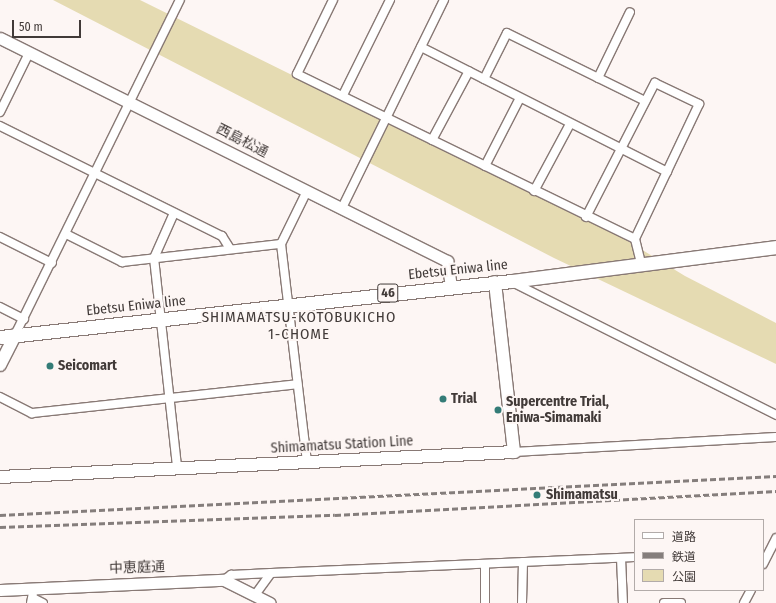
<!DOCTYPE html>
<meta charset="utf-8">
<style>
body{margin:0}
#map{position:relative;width:776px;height:603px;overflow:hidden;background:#fdf6f4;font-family:"Fira Sans Condensed","Noto Sans JP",sans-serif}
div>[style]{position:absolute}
.green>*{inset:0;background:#e5dbb2}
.roads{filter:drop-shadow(1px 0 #887975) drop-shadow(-1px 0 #887975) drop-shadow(0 1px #887975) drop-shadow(0 -1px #887975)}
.minor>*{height:8px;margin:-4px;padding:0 4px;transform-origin:4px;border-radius:4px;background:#fff}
.tertiary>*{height:11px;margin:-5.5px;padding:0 5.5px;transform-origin:5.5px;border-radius:5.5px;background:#fff}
.secondary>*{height:12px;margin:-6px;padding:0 6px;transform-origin:6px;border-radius:6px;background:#fff}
.primary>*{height:13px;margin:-6.5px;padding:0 6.5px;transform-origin:6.5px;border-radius:6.5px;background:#fff}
.rail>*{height:3px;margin-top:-1.5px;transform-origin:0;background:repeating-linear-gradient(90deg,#857e7c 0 6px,transparent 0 9px)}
.dots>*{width:11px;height:11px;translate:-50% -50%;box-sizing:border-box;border:2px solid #fdf6f4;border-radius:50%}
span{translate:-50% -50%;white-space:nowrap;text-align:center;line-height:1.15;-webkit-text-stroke:4px #fdf6f4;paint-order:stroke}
.shield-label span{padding:1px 3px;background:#fdf6f4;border:1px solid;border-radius:3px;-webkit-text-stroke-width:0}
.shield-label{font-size:13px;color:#413a38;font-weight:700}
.street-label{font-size:14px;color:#413a38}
.poi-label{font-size:14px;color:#413a38;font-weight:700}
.left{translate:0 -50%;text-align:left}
.neighbourhood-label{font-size:15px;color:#413a38;letter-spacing:1px}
.legend{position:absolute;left:634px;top:519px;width:130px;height:72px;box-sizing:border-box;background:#fdf6f4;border:1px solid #b2aba9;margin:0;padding:5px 7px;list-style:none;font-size:12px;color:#413a38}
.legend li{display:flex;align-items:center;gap:8px;height:20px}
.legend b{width:20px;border:1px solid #b2aba9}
.scale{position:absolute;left:12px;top:20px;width:69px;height:18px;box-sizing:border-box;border:2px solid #413a38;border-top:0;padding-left:5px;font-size:12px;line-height:14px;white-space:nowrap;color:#413a38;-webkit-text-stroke:3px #fdf6f4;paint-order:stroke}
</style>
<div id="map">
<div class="green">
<i style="clip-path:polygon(53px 0,140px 0,626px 240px,685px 276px,776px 323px,776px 364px,554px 258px)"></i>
</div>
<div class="roads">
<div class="minor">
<i style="left:333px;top:0;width:82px;rotate:115.9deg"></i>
<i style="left:297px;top:74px;width:376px;rotate:26deg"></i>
<i style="left:421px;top:47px;width:276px;rotate:26.9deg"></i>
<i style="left:598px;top:78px;width:73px;rotate:-64.1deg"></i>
<i style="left:484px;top:79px;width:51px;rotate:-63.4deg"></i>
<i style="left:507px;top:33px;width:154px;rotate:26.2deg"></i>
<i style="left:343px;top:95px;width:106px;rotate:-63.7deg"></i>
<i style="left:0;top:112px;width:66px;rotate:-63.8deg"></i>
<i style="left:0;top:126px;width:248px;rotate:26.4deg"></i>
<i style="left:222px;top:236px;width:15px;rotate:58deg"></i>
<i style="left:432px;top:140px;width:78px;rotate:-61.8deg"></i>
<i style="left:485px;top:166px;width:76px;rotate:-62.8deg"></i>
<i style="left:534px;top:191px;width:76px;rotate:-61.8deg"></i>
<i style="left:342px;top:208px;width:232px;rotate:-63.9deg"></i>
<i style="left:174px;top:213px;width:49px;rotate:114deg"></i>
<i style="left:154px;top:258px;width:211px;rotate:83.7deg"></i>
<i style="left:586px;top:217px;width:151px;rotate:-62.8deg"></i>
<i style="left:655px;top:83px;width:49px;rotate:25.5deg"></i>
<i style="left:699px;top:104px;width:149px;rotate:115.4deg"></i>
<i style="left:635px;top:239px;width:25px;rotate:76deg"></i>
<i style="left:66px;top:234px;width:63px;rotate:26.6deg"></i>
<i style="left:122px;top:262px;width:160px;rotate:-6.5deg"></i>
<i style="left:0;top:237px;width:58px;rotate:26.6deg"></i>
<i style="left:512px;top:282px;width:296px;rotate:26.7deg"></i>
<i style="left:0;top:307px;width:27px;rotate:27deg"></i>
<i style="left:15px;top:335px;width:373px;rotate:-63.8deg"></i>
<i style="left:0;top:397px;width:36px;rotate:27deg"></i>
<i style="left:32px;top:413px;width:267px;rotate:-6.2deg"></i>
<i style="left:514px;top:452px;width:262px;rotate:-3.3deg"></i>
<i style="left:307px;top:462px;width:220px;rotate:-96.8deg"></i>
<i style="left:281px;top:244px;width:59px;rotate:-63.9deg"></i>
<i style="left:621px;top:558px;width:45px;rotate:87.5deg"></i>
<i style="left:485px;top:564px;width:39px;rotate:90deg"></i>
<i style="left:763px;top:564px;width:29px;rotate:-63deg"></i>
<i style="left:224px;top:580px;width:9px;rotate:-36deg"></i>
<i style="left:231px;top:575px;width:40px;rotate:-2.9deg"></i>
<i style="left:255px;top:595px;width:27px;rotate:-54deg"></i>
<i style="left:271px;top:573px;width:364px;rotate:-2.5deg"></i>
<i style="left:33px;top:598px;width:11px;rotate:27deg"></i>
<i style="left:31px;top:603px;width:15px;rotate:-79deg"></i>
<i style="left:522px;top:603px;width:41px;rotate:-88.6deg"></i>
<i style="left:664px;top:603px;width:17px"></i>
<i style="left:744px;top:603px;width:15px;rotate:-62deg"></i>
</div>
<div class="tertiary">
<i style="left:0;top:38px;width:500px;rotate:26.5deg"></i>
<i style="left:447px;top:261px;width:25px;rotate:81deg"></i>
<i style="left:0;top:590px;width:224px;rotate:-2.6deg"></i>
<i style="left:224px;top:580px;width:51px;rotate:26.6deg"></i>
</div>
<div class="secondary">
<i style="left:0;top:365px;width:34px;rotate:-63deg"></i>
<i style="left:0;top:477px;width:515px;rotate:-2.78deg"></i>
<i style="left:514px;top:452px;width:171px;rotate:-96.4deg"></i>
</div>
<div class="primary">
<i style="left:0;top:337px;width:514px;rotate:-6.25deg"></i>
<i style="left:511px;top:281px;width:267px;rotate:-7.3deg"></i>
</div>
</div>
<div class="rail">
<i style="left:0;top:515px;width:777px;rotate:-2.88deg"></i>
<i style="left:0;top:527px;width:335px;rotate:-2.1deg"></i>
<i style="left:335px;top:515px;width:442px;rotate:-3.1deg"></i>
</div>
<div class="dots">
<i style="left:50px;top:366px;background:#347c77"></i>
<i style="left:443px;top:399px;background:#347c77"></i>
<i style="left:498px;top:410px;background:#347c77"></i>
<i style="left:537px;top:495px;background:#347c77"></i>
</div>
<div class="shield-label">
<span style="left:388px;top:293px">46</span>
</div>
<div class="street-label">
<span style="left:242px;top:141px;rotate:27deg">西島松通</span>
<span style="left:458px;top:270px;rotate:-6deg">Ebetsu Eniwa line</span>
<span style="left:136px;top:306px;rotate:-6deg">Ebetsu Eniwa line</span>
<span style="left:342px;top:445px;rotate:-3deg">Shimamatsu Station Line</span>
<span style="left:137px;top:568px;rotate:-2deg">中恵庭通</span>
</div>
<div class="poi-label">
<span class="left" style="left:58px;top:366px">Seicomart</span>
<span class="left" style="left:451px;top:399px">Trial</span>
<span class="left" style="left:506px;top:410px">Supercentre Trial,<br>Eniwa-Simamaki</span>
<span class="left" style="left:546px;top:495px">Shimamatsu</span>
</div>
<div class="neighbourhood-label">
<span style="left:299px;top:326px">SHIMAMATSU-KOTOBUKICHO<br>1-CHOME</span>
</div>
<ul class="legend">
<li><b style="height:5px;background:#fff"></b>道路</li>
<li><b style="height:5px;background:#857e7c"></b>鉄道</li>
<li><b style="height:11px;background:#e5dbb2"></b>公園</li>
</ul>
<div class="scale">50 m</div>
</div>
